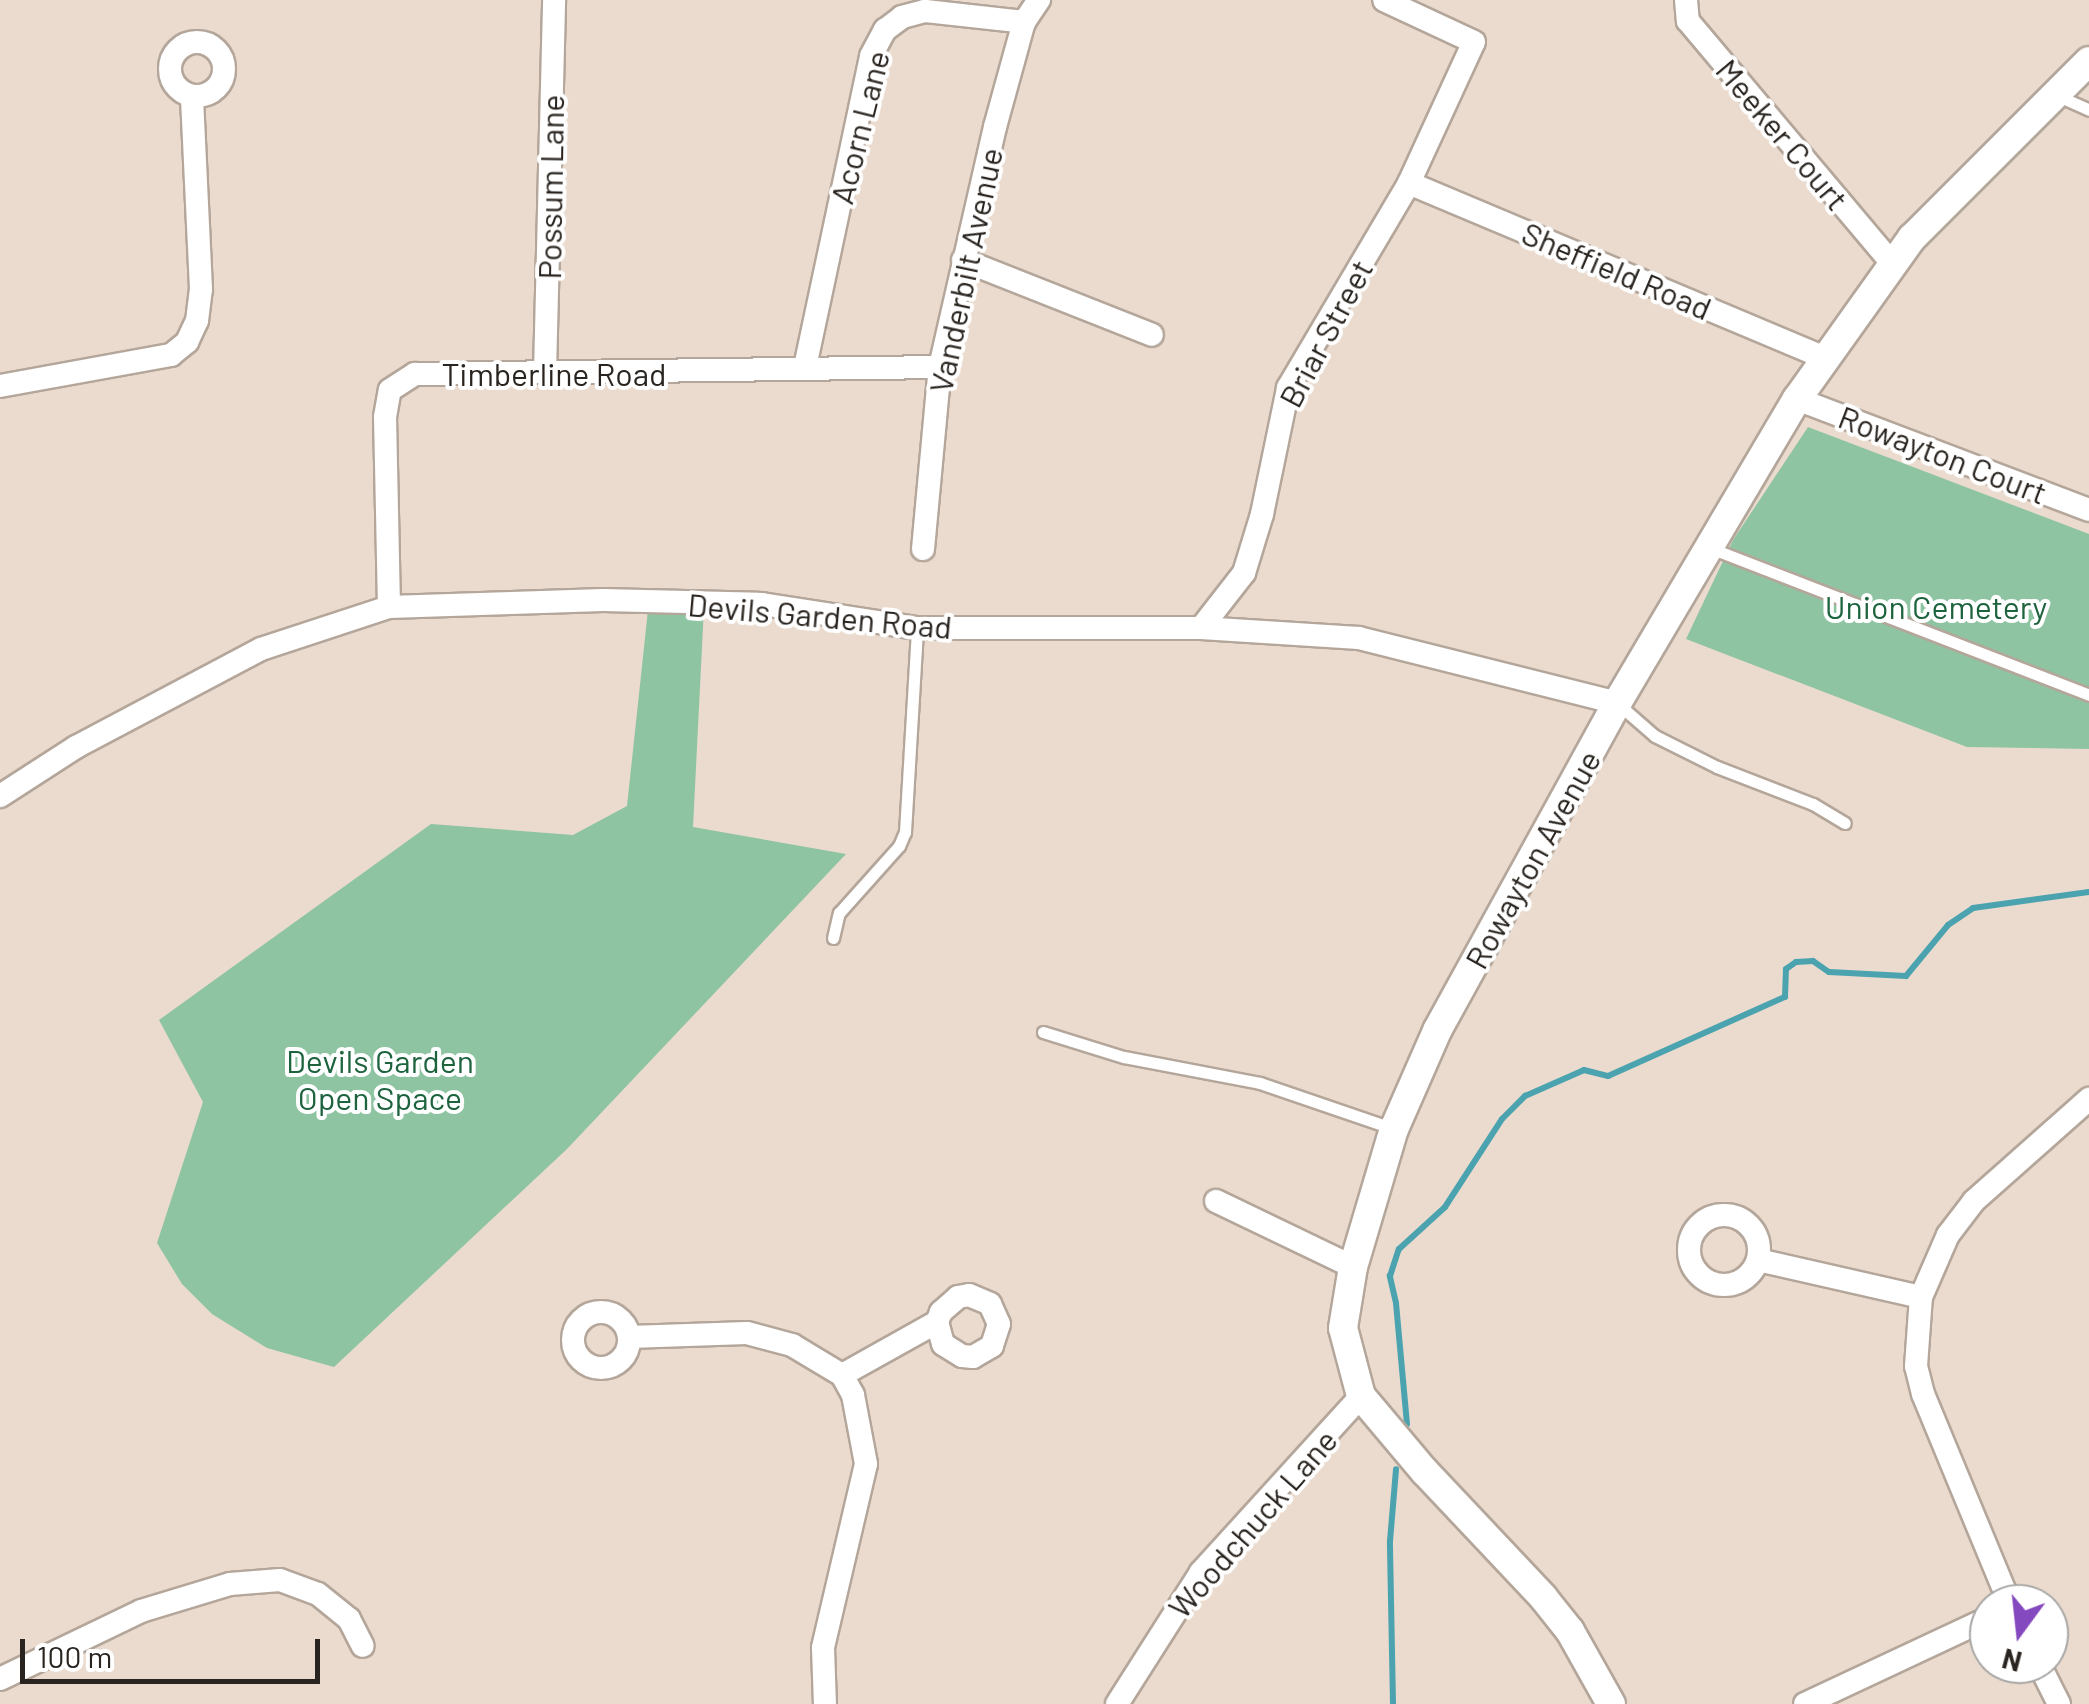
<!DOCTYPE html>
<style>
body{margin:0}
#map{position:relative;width:2089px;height:1704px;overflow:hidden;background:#eadbce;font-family:Barlow,sans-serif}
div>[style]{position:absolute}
.green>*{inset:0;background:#8ec4a2}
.stream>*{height:6px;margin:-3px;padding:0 3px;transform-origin:3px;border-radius:3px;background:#4aa3ae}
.roads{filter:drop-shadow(2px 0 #b4a69a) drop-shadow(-2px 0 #b4a69a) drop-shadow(0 2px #b4a69a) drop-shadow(0 -2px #b4a69a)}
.service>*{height:11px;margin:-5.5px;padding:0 5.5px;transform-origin:5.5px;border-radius:5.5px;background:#fff}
.minor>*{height:22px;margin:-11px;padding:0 11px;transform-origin:11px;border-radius:11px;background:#fff}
.minor>.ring{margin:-11px;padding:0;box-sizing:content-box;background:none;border:22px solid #fff;border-radius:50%}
.tertiary>*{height:28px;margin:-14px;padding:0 14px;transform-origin:14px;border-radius:14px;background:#fff}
span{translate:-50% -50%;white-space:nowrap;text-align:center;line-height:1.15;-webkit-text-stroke:8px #fff;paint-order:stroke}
.street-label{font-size:32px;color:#29241f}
.park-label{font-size:32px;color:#1c633e}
.north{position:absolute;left:1969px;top:1584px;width:100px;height:100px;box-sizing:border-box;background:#fff;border:2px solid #a9a7a5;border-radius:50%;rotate:195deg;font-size:28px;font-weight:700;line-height:40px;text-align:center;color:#29241f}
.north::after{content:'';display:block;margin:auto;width:35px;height:45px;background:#8549bf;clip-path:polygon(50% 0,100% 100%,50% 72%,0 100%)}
.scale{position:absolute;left:20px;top:1639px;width:300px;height:45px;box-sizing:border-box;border:5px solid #29241f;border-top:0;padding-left:12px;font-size:30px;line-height:35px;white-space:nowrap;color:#29241f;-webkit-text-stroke:8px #fff;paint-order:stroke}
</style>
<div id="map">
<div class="green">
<i style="clip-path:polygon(1808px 427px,2089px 534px,2089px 749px,1967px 747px,1686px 639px,1733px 540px)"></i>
<i style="clip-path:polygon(704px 607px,693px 827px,846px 854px,567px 1149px,334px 1367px,267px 1348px,212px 1314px,182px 1284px,157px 1243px,203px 1102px,159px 1020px,431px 824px,573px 835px,627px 806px,648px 610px)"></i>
</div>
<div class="stream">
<i style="left:1407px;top:1424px;width:121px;rotate:-95.2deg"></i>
<i style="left:1396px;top:1303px;width:28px;rotate:-103deg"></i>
<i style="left:1390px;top:1276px;width:28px;rotate:-72deg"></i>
<i style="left:1399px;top:1249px;width:62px;rotate:-42.4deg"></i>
<i style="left:1445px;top:1207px;width:105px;rotate:-57.1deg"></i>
<i style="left:1502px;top:1119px;width:33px;rotate:-45deg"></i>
<i style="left:1525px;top:1096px;width:64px;rotate:-23.8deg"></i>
<i style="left:1584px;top:1070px;width:25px;rotate:14deg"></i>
<i style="left:1608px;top:1076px;width:194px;rotate:-24.1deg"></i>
<i style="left:1785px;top:997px;width:28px;rotate:-88deg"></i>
<i style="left:1786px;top:969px;width:12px;rotate:-35deg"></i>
<i style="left:1796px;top:962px;width:17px;rotate:-3deg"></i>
<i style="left:1813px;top:961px;width:19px;rotate:35deg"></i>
<i style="left:1829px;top:972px;width:77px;rotate:3deg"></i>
<i style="left:1906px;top:976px;width:66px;rotate:-50.5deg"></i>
<i style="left:1948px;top:925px;width:30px;rotate:-34deg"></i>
<i style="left:1973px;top:908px;width:117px;rotate:-7.9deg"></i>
<i style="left:1393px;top:1704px;width:163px;rotate:-91.1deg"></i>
<i style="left:1390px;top:1541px;width:72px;rotate:-85.2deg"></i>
</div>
<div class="roads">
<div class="service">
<i style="left:2056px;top:95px;width:36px;rotate:24deg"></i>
<i style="left:1708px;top:547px;width:409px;rotate:21.2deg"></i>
<i style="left:1617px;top:703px;width:50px;rotate:41deg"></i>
<i style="left:1655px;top:736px;width:69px;rotate:26.6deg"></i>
<i style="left:1717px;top:767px;width:103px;rotate:21.1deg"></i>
<i style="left:1813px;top:804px;width:37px;rotate:31deg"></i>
<i style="left:833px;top:938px;width:26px;rotate:-77deg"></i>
<i style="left:839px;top:913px;width:90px;rotate:-48.2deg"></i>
<i style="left:899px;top:846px;width:15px;rotate:-67deg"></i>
<i style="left:905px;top:832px;width:204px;rotate:-86.6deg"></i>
<i style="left:1043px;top:1032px;width:85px;rotate:17.2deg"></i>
<i style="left:1124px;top:1057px;width:138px;rotate:10.8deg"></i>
<i style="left:1260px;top:1083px;width:142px;rotate:18.9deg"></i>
</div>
<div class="minor">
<i style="left:1686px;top:0;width:21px;rotate:85deg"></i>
<i style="left:1688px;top:21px;width:317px;rotate:49.9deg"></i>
<i class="ring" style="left:170px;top:42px;width:32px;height:32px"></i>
<i style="left:1409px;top:183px;width:451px;rotate:22.8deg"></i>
<i style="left:963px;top:260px;width:203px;rotate:21.6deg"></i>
<i style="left:805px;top:367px;width:318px;rotate:-78deg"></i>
<i style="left:871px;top:56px;width:30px;rotate:-62deg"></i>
<i style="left:885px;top:30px;width:21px;rotate:-37deg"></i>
<i style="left:902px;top:17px;width:24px;rotate:-15deg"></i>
<i style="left:925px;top:11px;width:100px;rotate:6.3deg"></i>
<i style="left:545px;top:373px;width:373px;rotate:-88.6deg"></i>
<i style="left:0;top:386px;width:174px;rotate:-10.3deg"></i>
<i style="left:171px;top:355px;width:21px;rotate:-39deg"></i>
<i style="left:187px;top:342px;width:23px;rotate:-65deg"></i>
<i style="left:197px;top:321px;width:32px;rotate:-83deg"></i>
<i style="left:201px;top:289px;width:193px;rotate:-92.7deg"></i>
<i style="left:1797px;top:399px;width:312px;rotate:20.8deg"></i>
<i style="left:923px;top:549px;width:183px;rotate:-84.7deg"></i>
<i style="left:940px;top:367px;width:246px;rotate:-77.1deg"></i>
<i style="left:995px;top:127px;width:109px;rotate:-74.6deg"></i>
<i style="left:1024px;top:22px;width:27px;rotate:-56deg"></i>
<i style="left:389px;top:607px;width:190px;rotate:-91.2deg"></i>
<i style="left:385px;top:417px;width:27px;rotate:-80deg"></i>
<i style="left:390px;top:390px;width:30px;rotate:-33deg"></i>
<i style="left:415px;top:374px;width:525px;rotate:-0.76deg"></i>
<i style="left:1201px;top:628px;width:70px;rotate:-52deg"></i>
<i style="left:1244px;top:573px;width:62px;rotate:-73deg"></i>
<i style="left:1262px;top:514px;width:129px;rotate:-78.3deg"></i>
<i style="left:1288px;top:388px;width:238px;rotate:-59.4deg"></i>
<i style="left:1409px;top:183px;width:155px;rotate:-65.3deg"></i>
<i style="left:1474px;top:42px;width:99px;rotate:-155deg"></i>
<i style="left:0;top:796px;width:90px;rotate:-32.8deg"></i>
<i style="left:76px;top:747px;width:209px;rotate:-27.9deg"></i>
<i style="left:261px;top:649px;width:135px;rotate:-18.2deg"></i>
<i style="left:389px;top:607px;width:214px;rotate:-1.9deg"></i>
<i style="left:603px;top:600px;width:159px;rotate:1.4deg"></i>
<i style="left:762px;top:604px;width:157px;rotate:8.8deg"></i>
<i style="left:917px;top:628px;width:284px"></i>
<i style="left:1201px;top:628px;width:158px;rotate:3.6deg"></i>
<i style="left:1359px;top:638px;width:266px;rotate:14.1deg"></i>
<i style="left:1216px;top:1201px;width:152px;rotate:25.7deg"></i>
<i class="ring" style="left:1689px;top:1215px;width:48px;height:48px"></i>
<i style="left:1758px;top:1260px;width:167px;rotate:12.8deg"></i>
<i class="ring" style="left:573px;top:1312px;width:34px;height:34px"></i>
<i style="left:629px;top:1337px;width:118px;rotate:-1.9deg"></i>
<i style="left:747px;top:1333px;width:47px;rotate:14.9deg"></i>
<i style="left:792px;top:1345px;width:58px;rotate:31deg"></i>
<i style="left:842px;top:1375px;width:23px;rotate:61deg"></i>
<i style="left:853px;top:1395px;width:70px;rotate:79.3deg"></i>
<i style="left:866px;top:1464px;width:189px;rotate:103.2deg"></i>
<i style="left:823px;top:1648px;width:56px;rotate:88deg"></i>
<i style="left:842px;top:1375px;width:109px;rotate:-29.2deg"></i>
<i style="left:937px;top:1322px;width:11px;rotate:-68deg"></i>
<i style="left:941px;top:1312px;width:23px;rotate:-41deg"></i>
<i style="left:958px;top:1297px;width:11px;rotate:-10deg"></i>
<i style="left:969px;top:1295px;width:23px;rotate:23deg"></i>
<i style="left:990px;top:1304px;width:22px;rotate:66deg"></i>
<i style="left:999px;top:1324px;width:23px;rotate:108deg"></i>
<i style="left:992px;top:1346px;width:22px;rotate:150deg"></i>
<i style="left:973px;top:1357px;width:11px;rotate:-175deg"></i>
<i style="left:962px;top:1356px;width:22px;rotate:-148deg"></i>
<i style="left:943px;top:1344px;width:23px;rotate:-105deg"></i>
<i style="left:2010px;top:1604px;width:227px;rotate:-112.5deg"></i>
<i style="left:1923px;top:1394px;width:29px;rotate:-104deg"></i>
<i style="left:1916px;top:1366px;width:69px;rotate:-85.9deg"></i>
<i style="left:1921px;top:1297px;width:68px;rotate:-66.5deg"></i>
<i style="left:1948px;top:1235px;width:43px;rotate:-52.6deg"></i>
<i style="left:1974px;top:1201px;width:154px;rotate:-41.6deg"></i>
<i style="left:2039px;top:1664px;width:45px;rotate:63.4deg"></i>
<i style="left:0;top:1679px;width:157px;rotate:-25.7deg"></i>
<i style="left:141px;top:1611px;width:93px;rotate:-16.9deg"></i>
<i style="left:230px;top:1584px;width:50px;rotate:-4.6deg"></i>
<i style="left:280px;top:1580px;width:40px;rotate:20.2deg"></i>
<i style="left:318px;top:1594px;width:40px;rotate:39deg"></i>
<i style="left:349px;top:1619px;width:30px;rotate:63deg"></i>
<i style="left:1117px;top:1704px;width:156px;rotate:-57.5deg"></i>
<i style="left:1201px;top:1572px;width:238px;rotate:-47.7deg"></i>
<i style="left:1805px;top:1704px;width:203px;rotate:-25.1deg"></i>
</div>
<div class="tertiary">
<i style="left:1611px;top:1704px;width:84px;rotate:-119.3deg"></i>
<i style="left:1570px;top:1631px;width:43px;rotate:-128.5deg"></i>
<i style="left:1543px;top:1597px;width:172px;rotate:-133.3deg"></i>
<i style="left:1425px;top:1472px;width:99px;rotate:-130.1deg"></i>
<i style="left:1361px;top:1396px;width:70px;rotate:-104.8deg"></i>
<i style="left:1343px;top:1328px;width:62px;rotate:-80.7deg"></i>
<i style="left:1353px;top:1267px;width:144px;rotate:-73.5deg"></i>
<i style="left:1394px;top:1129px;width:109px;rotate:-66.3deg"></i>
<i style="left:1438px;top:1029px;width:372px;rotate:-61.2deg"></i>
<i style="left:1617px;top:703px;width:353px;rotate:-59.4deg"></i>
<i style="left:1797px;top:399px;width:198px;rotate:-54.5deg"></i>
<i style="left:1912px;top:238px;width:250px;rotate:-45deg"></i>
</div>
</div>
<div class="street-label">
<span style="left:859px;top:127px;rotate:-76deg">Acorn Lane</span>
<span style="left:1783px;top:134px;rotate:50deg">Meeker Court</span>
<span style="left:550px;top:187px;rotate:-89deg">Possum Lane</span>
<span style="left:965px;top:270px;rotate:-78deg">Vanderbilt Avenue</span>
<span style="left:1617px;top:270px;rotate:23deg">Sheffield Road</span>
<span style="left:1325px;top:333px;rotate:-62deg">Briar Street</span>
<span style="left:554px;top:373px">Timberline Road</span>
<span style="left:1943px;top:454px;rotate:21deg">Rowayton Court</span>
<span style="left:820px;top:615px;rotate:5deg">Devils Garden Road</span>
<span style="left:1532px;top:859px;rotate:-61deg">Rowayton Avenue</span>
<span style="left:1252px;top:1523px;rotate:-49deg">Woodchuck Lane</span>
</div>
<div class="park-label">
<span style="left:1936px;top:606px">Union Cemetery</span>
<span style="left:380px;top:1079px">Devils Garden<br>Open Space</span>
</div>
<div class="north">N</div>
<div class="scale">100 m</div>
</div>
